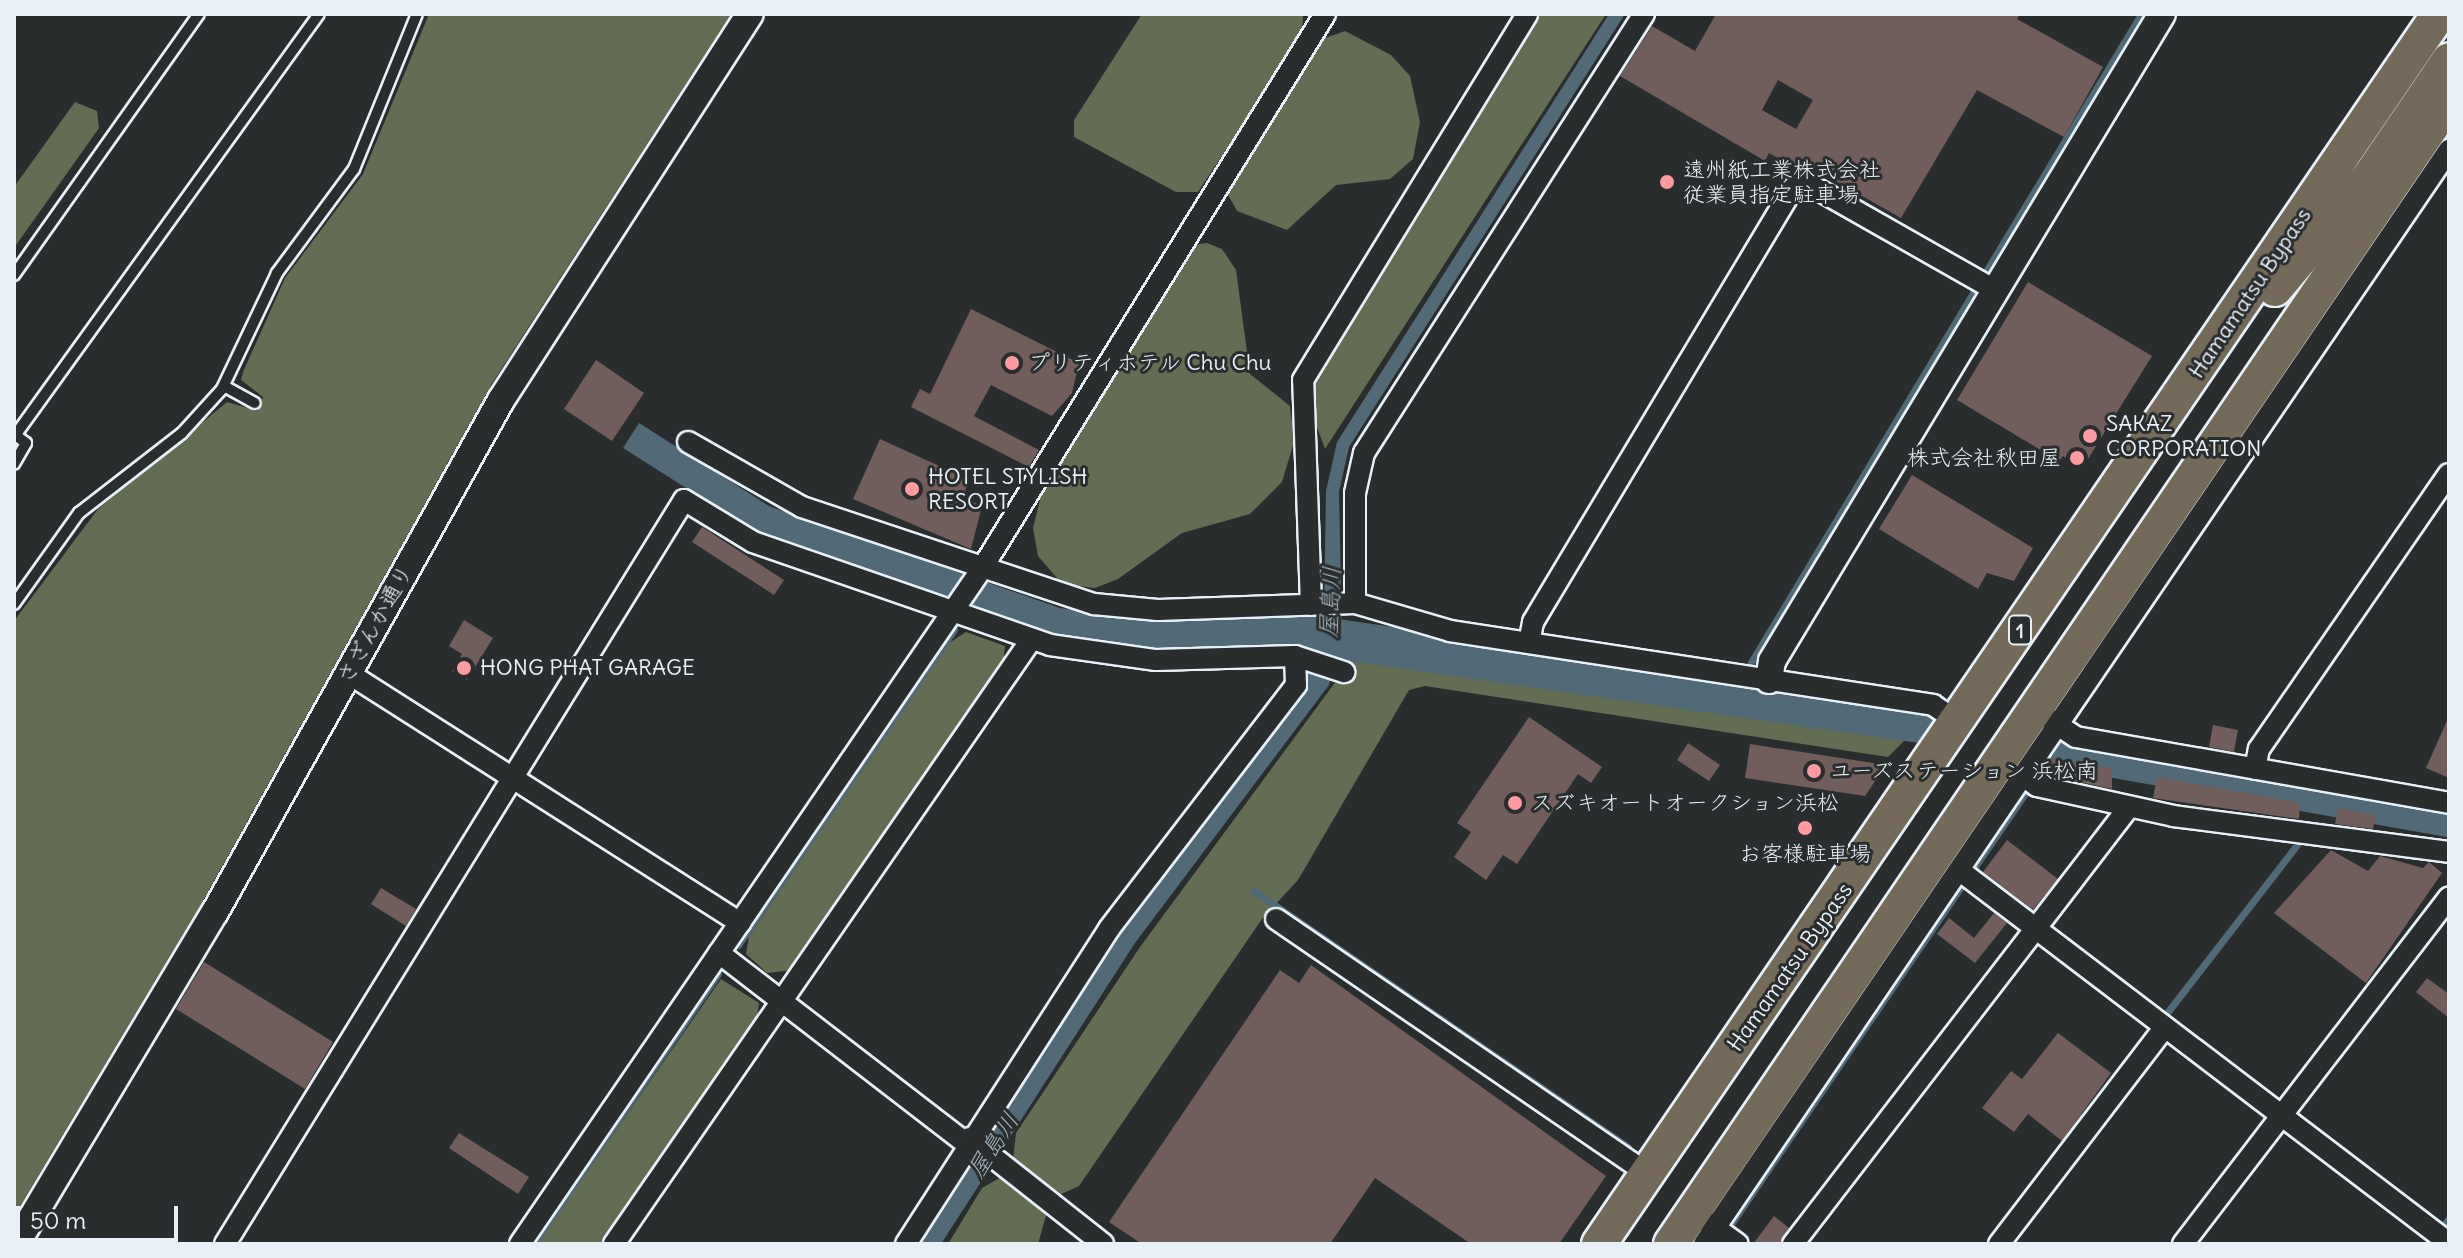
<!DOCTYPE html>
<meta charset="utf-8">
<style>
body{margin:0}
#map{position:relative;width:2463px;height:1258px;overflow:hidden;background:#2a2d2e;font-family:Delius,"Klee One",sans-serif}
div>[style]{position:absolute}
.green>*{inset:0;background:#626d54}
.water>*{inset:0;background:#526977}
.stream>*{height:7px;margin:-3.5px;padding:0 3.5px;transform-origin:3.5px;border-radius:3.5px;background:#526977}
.river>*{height:40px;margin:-20px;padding:0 20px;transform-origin:20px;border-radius:20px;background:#526977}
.building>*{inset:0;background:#705d5c}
.roads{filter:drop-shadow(2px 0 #e8f1f8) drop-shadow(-2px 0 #e8f1f8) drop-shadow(0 2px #e8f1f8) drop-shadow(0 -2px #e8f1f8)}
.service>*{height:10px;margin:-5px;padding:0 5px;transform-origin:5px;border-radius:5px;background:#2a2d2e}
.minor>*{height:20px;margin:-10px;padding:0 10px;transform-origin:10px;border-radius:10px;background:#2a2d2e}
.tertiary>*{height:26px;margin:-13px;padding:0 13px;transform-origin:13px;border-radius:13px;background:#2a2d2e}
.trunk>*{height:34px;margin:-17px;padding:0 17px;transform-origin:17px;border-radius:17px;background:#746a5a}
.dots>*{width:22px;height:22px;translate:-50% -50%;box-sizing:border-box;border:4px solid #2a2d2e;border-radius:50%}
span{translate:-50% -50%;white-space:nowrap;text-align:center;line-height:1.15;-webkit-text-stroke:6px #2a2d2e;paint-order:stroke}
.shield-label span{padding:2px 6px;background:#2a2d2e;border:2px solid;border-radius:6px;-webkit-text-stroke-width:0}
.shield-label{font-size:20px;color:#e8f1f8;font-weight:700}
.poi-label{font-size:22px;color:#e8f1f8}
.left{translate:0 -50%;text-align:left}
.right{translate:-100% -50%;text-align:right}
.street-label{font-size:22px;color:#e8f1f8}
.water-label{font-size:24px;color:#a4b4be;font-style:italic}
.frame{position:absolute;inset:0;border:16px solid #e8f1f8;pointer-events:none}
.scale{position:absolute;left:16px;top:1206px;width:162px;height:36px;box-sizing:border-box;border:4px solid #e8f1f8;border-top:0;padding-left:10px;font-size:24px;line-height:28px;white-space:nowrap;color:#e8f1f8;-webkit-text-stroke:6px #2a2d2e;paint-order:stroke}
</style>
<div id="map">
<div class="green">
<i style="clip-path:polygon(429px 14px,731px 14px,493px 382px,201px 904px,14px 1216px,14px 621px,98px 509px,227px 402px,258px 411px,263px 397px,241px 380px,243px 372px,285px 278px,363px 174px)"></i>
<i style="clip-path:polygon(1142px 14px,1303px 14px,1302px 35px,1198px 192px,1176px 192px,1074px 137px,1074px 120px)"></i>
<i style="clip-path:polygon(1539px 14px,1606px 14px,1325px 449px,1310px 408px,1312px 383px)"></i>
<i style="clip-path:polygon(1345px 31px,1391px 55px,1410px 76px,1420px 122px,1413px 159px,1390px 179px,1336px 185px,1287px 230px,1237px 211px,1225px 189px,1317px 41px)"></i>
<i style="clip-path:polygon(75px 102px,97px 111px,99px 128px,14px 248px,14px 187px)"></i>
<i style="clip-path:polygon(1207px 243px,1222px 249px,1236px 270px,1250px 374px,1290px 406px,1294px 442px,1282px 482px,1250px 514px,1182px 533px,1118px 579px,1095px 588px,1062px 584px,1038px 556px,1033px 528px,1045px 479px,1192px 245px)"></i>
<i style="clip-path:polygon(966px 632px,1005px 646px,1003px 665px,793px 970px,767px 973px,746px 954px,749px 936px,949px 643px)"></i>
<i style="clip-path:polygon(1359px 650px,1899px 729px,1907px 738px,1888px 757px,1425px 686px,1409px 690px,1298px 880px,1262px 919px,1079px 1186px,1057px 1196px,1013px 1160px,1016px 1133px,1140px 947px)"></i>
<i style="clip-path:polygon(721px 979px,759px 1003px,756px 1024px,604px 1244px,537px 1244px)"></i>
<i style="clip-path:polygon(1003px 1176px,1047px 1212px,1038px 1244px,948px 1244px,982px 1188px)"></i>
</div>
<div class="water">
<i style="clip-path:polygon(1609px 14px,1625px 14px,1349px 447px,1339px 492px,1342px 635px,1329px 685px,1135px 943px,941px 1244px,918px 1244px,1119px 932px,1299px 696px,1315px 652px,1309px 646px,1157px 651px,1053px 636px,757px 533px,623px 448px,639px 423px,769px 506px,1060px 608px,1157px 621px,1324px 616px,1326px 491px,1337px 442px)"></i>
</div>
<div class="stream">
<i style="left:1985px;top:273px;width:302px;rotate:-58.9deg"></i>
<i style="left:1750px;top:664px;width:436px;rotate:-59deg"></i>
<i style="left:1732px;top:694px;width:7px;rotate:-63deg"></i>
<i style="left:1974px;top:868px;width:92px;rotate:-55.6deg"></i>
<i style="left:2026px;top:792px;width:10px;rotate:11deg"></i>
<i style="left:1254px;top:891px;width:453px;rotate:34.4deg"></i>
<i style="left:738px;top:945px;width:383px;rotate:-55.6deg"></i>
<i style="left:2163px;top:1018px;width:222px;rotate:-52.3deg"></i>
<i style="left:1731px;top:1224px;width:412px;rotate:-55.7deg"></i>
<i style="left:2440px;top:1230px;width:15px;rotate:-53deg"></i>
<i style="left:533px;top:1244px;width:327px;rotate:-55.6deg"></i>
</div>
<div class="river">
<i style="left:1288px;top:632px;width:639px;rotate:8.19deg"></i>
<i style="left:2058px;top:748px;width:397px;rotate:10deg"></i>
</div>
<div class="building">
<i style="clip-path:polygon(evenodd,1716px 14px,2020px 14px,2017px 19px,2103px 67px,2064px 137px,1977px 90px,1901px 218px,1811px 167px,1804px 173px,1769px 153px,1765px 161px,1620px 76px,1652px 26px,1695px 51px,1716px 14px,1778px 80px,1813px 100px,1796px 129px,1762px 110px,1778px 80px)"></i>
<i style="clip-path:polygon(2028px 282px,2152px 356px,2083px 467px,2063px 456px,2059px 461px,1957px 400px)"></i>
<i style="clip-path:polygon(971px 309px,1079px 363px,1072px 393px,1052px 416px,991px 385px,974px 416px,1039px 450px,1029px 467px,911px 407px,920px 389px,930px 394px)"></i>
<i style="clip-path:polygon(596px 360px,644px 393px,612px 441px,564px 409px)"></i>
<i style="clip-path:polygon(880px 439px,970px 480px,962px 497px,982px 506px,971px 549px,853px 499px)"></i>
<i style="clip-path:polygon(1912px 475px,2033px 548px,2014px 581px,1987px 573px,1978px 589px,1879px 529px)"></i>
<i style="clip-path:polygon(702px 527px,784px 580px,774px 595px,692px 542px)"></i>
<i style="clip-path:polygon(464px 620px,493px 638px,467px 680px,452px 671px,462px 654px,449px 646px)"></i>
<i style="clip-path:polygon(2449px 716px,2449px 778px,2426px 768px)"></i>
<i style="clip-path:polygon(1529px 717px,1602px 767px,1591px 783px,1578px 774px,1517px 864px,1503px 855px,1486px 880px,1454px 857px,1471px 832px,1457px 823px)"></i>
<i style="clip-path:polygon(2213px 725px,2238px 730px,2234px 752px,2209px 747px)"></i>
<i style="clip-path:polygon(1688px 743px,1720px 765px,1709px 781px,1677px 760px)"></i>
<i style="clip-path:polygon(1750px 744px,1886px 765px,1865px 796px,1745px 778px)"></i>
<i style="clip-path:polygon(2051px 758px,2112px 769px,2112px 789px,2046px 775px)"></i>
<i style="clip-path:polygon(2157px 777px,2300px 803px,2299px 819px,2153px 798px)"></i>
<i style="clip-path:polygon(2338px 808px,2376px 815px,2373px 829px,2335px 824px)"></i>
<i style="clip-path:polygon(2007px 840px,2058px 879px,2033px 910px,1983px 872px)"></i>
<i style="clip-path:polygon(2331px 850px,2368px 871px,2380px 856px,2423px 868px,2429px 862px,2442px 873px,2366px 983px,2274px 913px)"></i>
<i style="clip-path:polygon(381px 888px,416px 909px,406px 926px,371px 904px)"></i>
<i style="clip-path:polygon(1994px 913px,2007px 923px,1975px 963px,1937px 934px,1949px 918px,1974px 938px)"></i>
<i style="clip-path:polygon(204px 962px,333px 1042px,305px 1089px,176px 1009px)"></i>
<i style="clip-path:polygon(1311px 965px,1606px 1176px,1559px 1244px,1471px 1244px,1375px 1178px,1330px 1244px,1142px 1244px,1109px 1222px,1280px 970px,1299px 983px)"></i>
<i style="clip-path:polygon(2427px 978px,2449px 994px,2449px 1018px,2416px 992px)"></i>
<i style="clip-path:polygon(2058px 1033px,2111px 1073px,2062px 1141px,2028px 1114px,2014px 1132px,1982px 1108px,2011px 1071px,2022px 1079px)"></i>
<i style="clip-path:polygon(459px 1133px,529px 1177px,518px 1194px,449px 1148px)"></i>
<i style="clip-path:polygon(1774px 1216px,1789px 1228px,1780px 1244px,1753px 1244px)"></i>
</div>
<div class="roads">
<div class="service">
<i style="left:14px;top:275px;width:320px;rotate:-54.7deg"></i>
<i style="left:224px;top:386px;width:35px;rotate:29deg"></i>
<i style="left:14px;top:434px;width:15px;rotate:37deg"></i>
<i style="left:26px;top:443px;width:24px;rotate:120deg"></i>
<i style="left:14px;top:437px;width:521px;rotate:-54.21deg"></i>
<i style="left:14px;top:604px;width:112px;rotate:-54.5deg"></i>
<i style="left:79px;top:513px;width:130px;rotate:-37.8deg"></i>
<i style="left:182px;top:433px;width:59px;rotate:-47.7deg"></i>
<i style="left:222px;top:389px;width:128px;rotate:-64.6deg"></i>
<i style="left:277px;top:273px;width:129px;rotate:-53.5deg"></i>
<i style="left:354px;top:169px;width:167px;rotate:-67.9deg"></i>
</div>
<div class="minor">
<i style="left:688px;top:442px;width:131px;rotate:29.7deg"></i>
<i style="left:802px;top:507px;width:308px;rotate:18.4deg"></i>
<i style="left:1094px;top:604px;width:64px;rotate:5.4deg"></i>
<i style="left:1158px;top:610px;width:197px;rotate:-2deg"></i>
<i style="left:1355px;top:603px;width:99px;rotate:16.4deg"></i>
<i style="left:1450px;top:631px;width:489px;rotate:8.7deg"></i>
<i style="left:1933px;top:705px;width:30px;rotate:34deg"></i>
<i style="left:1355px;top:603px;width:110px;rotate:-90deg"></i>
<i style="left:1355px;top:493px;width:41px;rotate:-77.3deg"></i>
<i style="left:1364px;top:453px;width:521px;rotate:-57.47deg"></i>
<i style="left:1311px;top:605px;width:225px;rotate:-92deg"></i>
<i style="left:1303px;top:380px;width:429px;rotate:-58.5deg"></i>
<i style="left:1529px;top:643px;width:21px;rotate:-79deg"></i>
<i style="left:1533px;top:622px;width:506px;rotate:-59.08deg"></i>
<i style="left:1793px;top:188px;width:17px;rotate:-10deg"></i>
<i style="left:1810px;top:185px;width:213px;rotate:29.6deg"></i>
<i style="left:1295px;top:656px;width:52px;rotate:18.1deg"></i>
<i style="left:348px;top:673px;width:465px;rotate:32.5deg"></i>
<i style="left:2049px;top:719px;width:32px;rotate:34deg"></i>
<i style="left:2076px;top:737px;width:379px;rotate:10deg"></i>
<i style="left:2255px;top:769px;width:20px;rotate:-79deg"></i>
<i style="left:2259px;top:749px;width:334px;rotate:-55.4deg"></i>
<i style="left:2023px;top:776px;width:17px;rotate:36deg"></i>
<i style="left:2037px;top:786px;width:139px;rotate:12.4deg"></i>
<i style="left:2173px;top:816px;width:278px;rotate:7.4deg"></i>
<i style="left:1959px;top:870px;width:616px;rotate:37.28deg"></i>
<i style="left:1276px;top:919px;width:450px;rotate:34.4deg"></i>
<i style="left:719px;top:953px;width:312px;rotate:37.6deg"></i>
<i style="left:969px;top:1138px;width:171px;rotate:38.3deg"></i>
<i style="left:1706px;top:1221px;width:39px;rotate:36deg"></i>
<i style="left:225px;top:1244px;width:874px;rotate:-58.33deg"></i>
<i style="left:684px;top:500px;width:81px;rotate:31.3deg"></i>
<i style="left:753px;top:542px;width:314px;rotate:19.1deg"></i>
<i style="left:1050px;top:645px;width:107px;rotate:8.1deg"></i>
<i style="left:1156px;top:660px;width:139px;rotate:-1.6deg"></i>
<i style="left:1295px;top:656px;width:29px;rotate:88deg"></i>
<i style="left:1296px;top:685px;width:307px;rotate:127.5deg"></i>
<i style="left:1109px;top:929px;width:375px;rotate:122.8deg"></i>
<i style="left:520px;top:1244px;width:817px;rotate:-55.63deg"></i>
<i style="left:981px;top:570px;width:654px;rotate:-58.25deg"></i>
<i style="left:614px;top:1244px;width:734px;rotate:-55.38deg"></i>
<i style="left:1704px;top:1244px;width:1324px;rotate:-55.75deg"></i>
<i style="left:1793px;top:1244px;width:551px;rotate:-52.44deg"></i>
<i style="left:1999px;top:1244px;width:273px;rotate:-52.6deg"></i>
<i style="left:2183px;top:1244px;width:437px;rotate:-52.5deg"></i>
</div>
<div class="tertiary">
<i style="left:1769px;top:680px;width:19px;rotate:-81deg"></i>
<i style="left:1772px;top:661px;width:755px;rotate:-58.92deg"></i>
<i style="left:16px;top:1244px;width:387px;rotate:-59.1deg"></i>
<i style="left:215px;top:912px;width:586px;rotate:-60.81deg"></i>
<i style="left:501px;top:400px;width:459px;rotate:-57.2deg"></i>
</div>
<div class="trunk">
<i style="left:2275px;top:289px;width:148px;rotate:-49.9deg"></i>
<i style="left:2370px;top:176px;width:140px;rotate:-55.7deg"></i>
<i style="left:1599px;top:1244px;width:1489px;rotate:-55.67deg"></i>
<i style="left:1671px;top:1244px;width:1383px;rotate:-55.76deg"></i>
</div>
</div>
<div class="dots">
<i style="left:1667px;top:182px;background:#ff9aa2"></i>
<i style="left:1012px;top:363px;background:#ff9aa2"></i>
<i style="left:2090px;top:436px;background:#ff9aa2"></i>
<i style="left:2077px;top:458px;background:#ff9aa2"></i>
<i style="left:912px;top:489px;background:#ff9aa2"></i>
<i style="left:464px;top:668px;background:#ff9aa2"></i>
<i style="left:1814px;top:771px;background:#ff9aa2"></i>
<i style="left:1515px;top:803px;background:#ff9aa2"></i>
<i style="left:1805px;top:828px;background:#ff9aa2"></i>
</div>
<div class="shield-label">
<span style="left:2020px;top:630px">1</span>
</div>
<div class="poi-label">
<span class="left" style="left:1683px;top:182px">遠州紙工業株式会社<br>従業員指定駐車場</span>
<span class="left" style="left:1028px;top:363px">プリティホテル Chu Chu</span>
<span class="left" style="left:2106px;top:436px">SAKAZ<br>CORPORATION</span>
<span class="right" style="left:2061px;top:458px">株式会社秋田屋</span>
<span class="left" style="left:928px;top:489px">HOTEL STYLISH<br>RESORT</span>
<span class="left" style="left:480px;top:668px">HONG PHAT GARAGE</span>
<span class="left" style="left:1830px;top:771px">ユーズステーション 浜松南</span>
<span class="left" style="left:1531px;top:803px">スズキオートオークション浜松</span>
<span style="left:1805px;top:854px">お客様駐車場</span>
</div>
<div class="street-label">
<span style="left:2250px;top:293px;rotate:-56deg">Hamamatsu Bypass</span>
<span style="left:375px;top:624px;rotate:-61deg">さざんか通り</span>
<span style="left:1790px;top:967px;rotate:-55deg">Hamamatsu Bypass</span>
</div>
<div class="water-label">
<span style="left:1330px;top:602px;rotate:-87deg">屋島川</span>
<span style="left:993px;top:1145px;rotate:-57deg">屋島川</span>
</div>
<div class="frame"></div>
<div class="scale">50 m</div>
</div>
